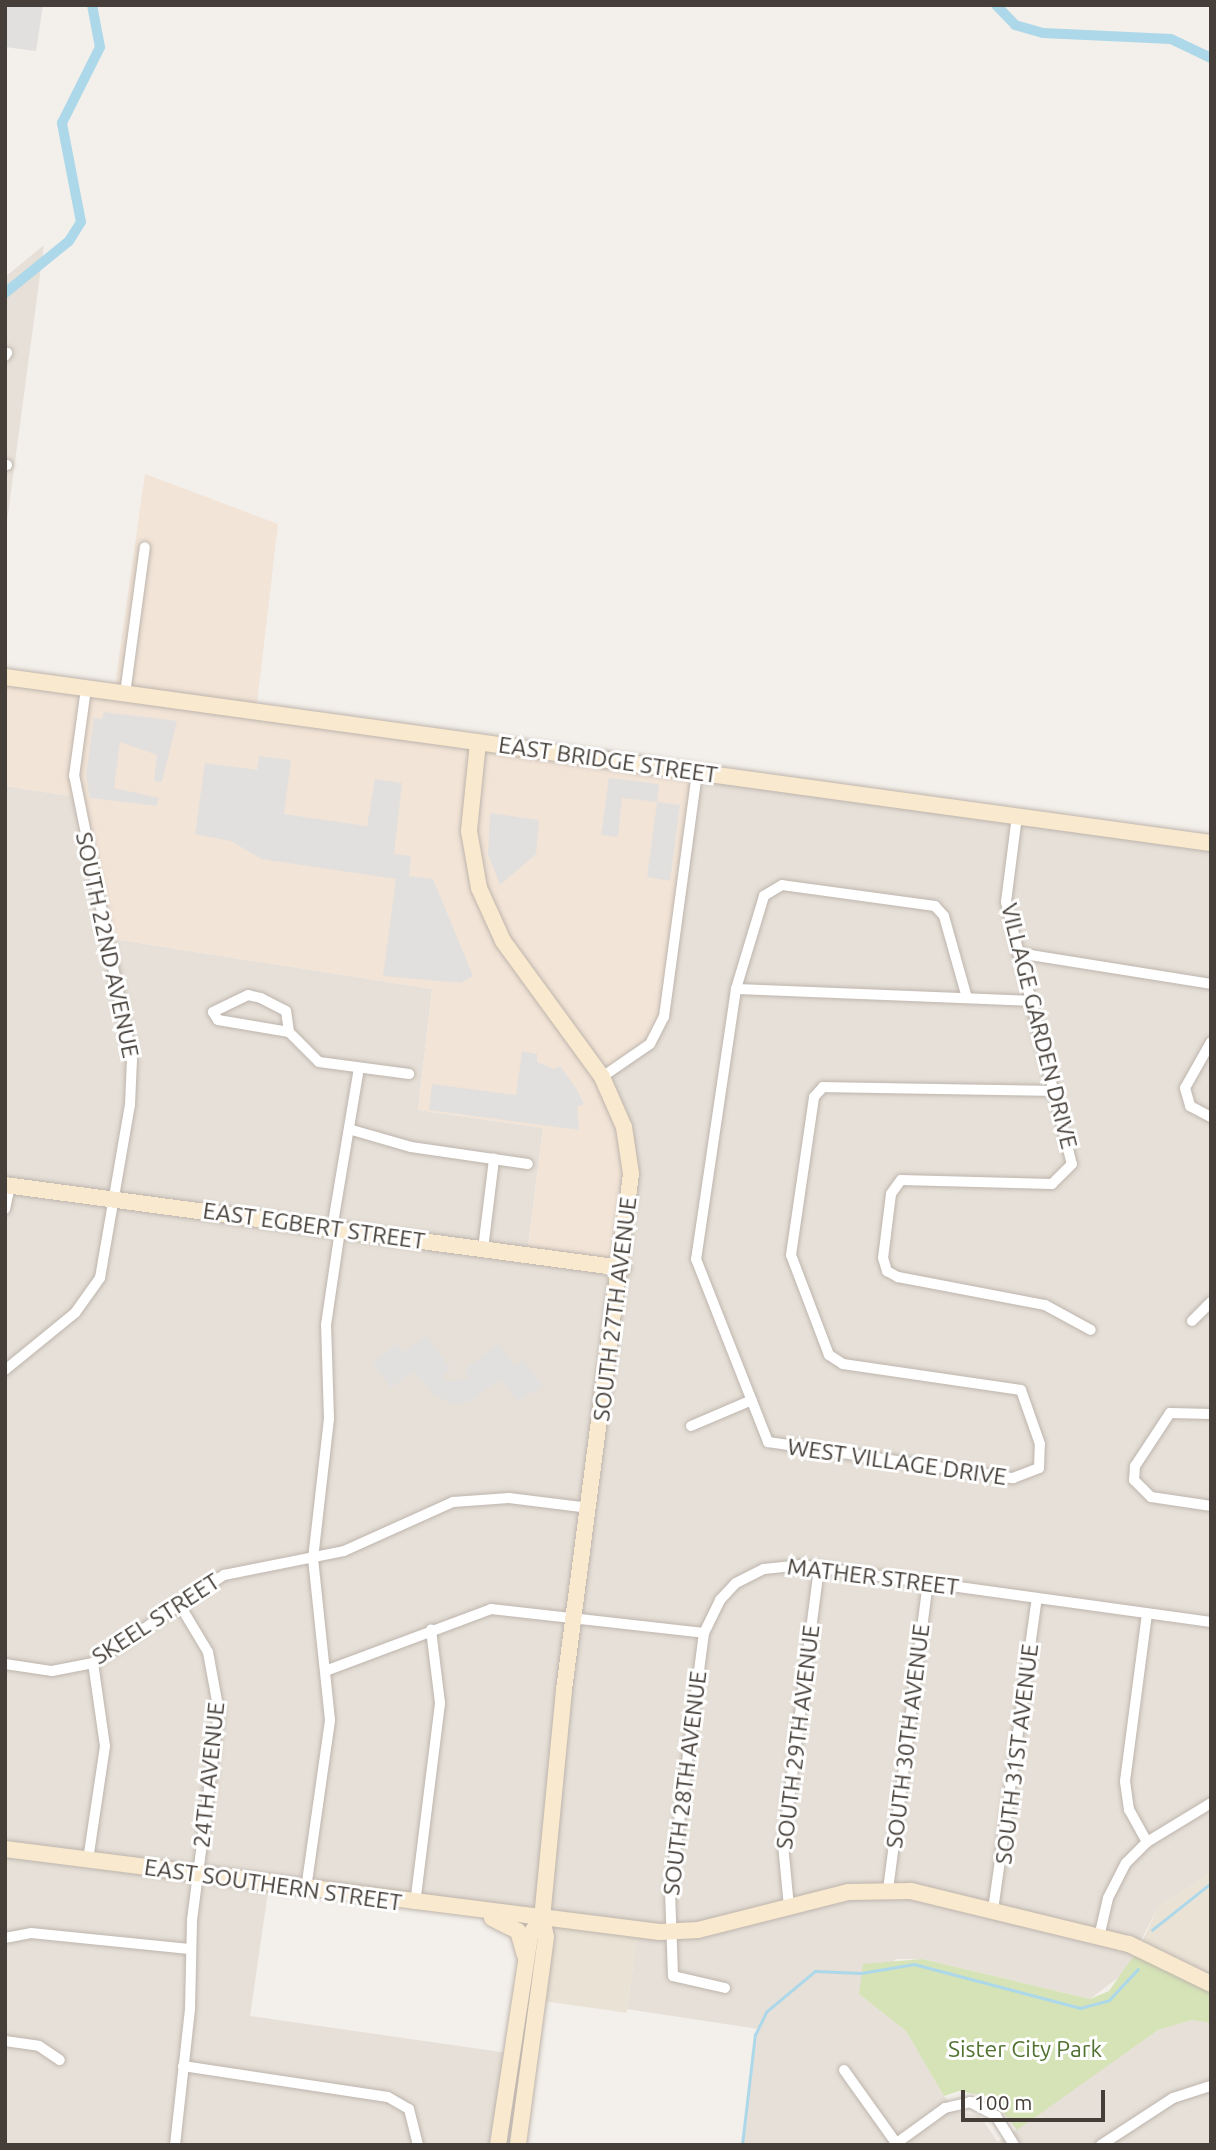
<!DOCTYPE html>
<html>
<head>
<meta charset="utf-8">
<style>
  body { margin:0 }
  #map { position:relative; width:1216px; height:2150px; overflow:hidden; background:#f3efea; font-family:Ubuntu,sans-serif }
  div>[style] { position:absolute }
  [style*='--x'] { left:calc(var(--x)*1px); top:calc(var(--y)*1px); width:calc(var(--w)*1px); rotate:calc(var(--a)*1deg) }
  .residential>* { inset:0; background:#e6e0d8 }
  .commercial>* { inset:0; background:#f2e4d7 }
  .education>* { inset:0; background:#eae2d5; transform-origin:0 0 }
  .green>* { inset:0; background:#d5e3b7 }
  .parking>* { inset:0; background:#e2e0de }
  .stream>* { height:2.5px; margin:-1.25px; padding:0 1.25px; transform-origin:1.25px; border-radius:1.25px; background:#add8e9 }
  .canal>* { height:10px; margin:-5px; padding:0 5px; transform-origin:5px; border-radius:5px; background:#add8e9 }
  .roads { filter:drop-shadow(0 0 2px #beb5ad) drop-shadow(0 0 2px #beb5ad) }
  .street>* { height:10px; margin:-5px; padding:0 5px; transform-origin:5px; border-radius:5px; background:#fff }
  .secondary>* { height:16px; margin:-8px; padding:0 8px; transform-origin:8px; border-radius:8px; background:#f9e9ce }
  span { translate:-50% -50%; white-space:nowrap; text-align:center; line-height:1.15; -webkit-text-stroke:6px #fff; paint-order:stroke }
  .street-label { font-size:23px; color:#463f39 }
  .park-label { font-size:23px; color:#527232 }
  .frame { position:absolute; inset:0; border:7px solid #463f39; pointer-events:none }
  .scale { position:absolute; left:961px; top:2090px; width:144px; height:32px; box-sizing:border-box; border:4px solid #463f39; border-top:0; padding-left:9px; font-size:21px; line-height:24px; white-space:nowrap; color:#463f39; -webkit-text-stroke:5px #fff; paint-order:stroke }
</style>
</head>
<body>
<div id="map">
  <div class="residential">
    <i style="clip-path:polygon(44px 245px,5px 536px,5px 277px)"></i>
    <i style="clip-path:polygon(697px 772px,1211px 843px,1211px 1873px,1159px 1906px,1123px 1974px,1090px 1999px,922px 1959px,896px 1959px,859px 1994px,906px 2031px,944px 2096px,959px 2112px,979px 2115px,998px 2142px,1158px 2030px,1192px 2020px,1211px 2023px,1211px 2145px,742px 2145px,758px 2029px,627px 2009px,638px 1930px,269px 1885px,250px 2016px,529px 2056px,518px 2145px,5px 2145px,5px 786px,77px 797px,107px 938px,432px 989px,418px 1110px,543px 1128px,527px 1254px,602px 1077px)"></i>
  </div>
  <div class="commercial">
    <i style="clip-path:polygon(145px 474px,278px 524px,256px 712px,697px 772px,660px 1029px,602px 1077px,624px 1127px,622px 1268px,527px 1255px,543px 1128px,418px 1110px,432px 989px,107px 938px,77px 797px,5px 786px,5px 677px,114px 692px)"></i>
  </div>
  <div class="education">
    <i style="clip-path:polygon(1211px 1873px,1211px 1984px,1139px 1948px,1159px 1906px)"></i>
    <i style="left:542px;top:1917px;width:97px;height:83px;rotate:8deg"></i>
  </div>
  <div class="green">
    <i style="clip-path:polygon(1139px 1948px,1211px 1984px,1211px 2023px,1192px 2020px,1158px 2030px,1017px 2130px,991px 2097px,959px 2091px,944px 2096px,906px 2031px,859px 1994px,863px 1964px,922px 1959px,1090px 1999px,1109px 1991px)"></i>
  </div>
  <div class="parking">
    <i style="clip-path:polygon(5px 5px,43px 5px,36px 51px,5px 47px)"></i>
    <i style="clip-path:polygon(104px 712px,177px 721px,162px 782px,154px 781px,157px 755px,120px 742px,114px 788px,159px 798px,157px 806px,90px 798px,86px 775px,94px 718px,102px 719px)"></i>
    <i style="clip-path:polygon(259px 756px,291px 760px,284px 814px,367px 826px,375px 779px,402px 783px,394px 854px,411px 856px,409px 876px,433px 879px,473px 976px,461px 983px,383px 976px,396px 879px,261px 859px,231px 841px,195px 834px,205px 763px,257px 770px)"></i>
    <i style="clip-path:polygon(609px 778px,659px 784px,657px 802px,680px 805px,670px 881px,647px 877px,657px 802px,622px 798px,618px 837px,601px 835px)"></i>
    <i style="clip-path:polygon(490px 813px,539px 820px,536px 854px,500px 885px,488px 854px)"></i>
    <i style="clip-path:polygon(522px 1051px,537px 1054px,537px 1062px,554px 1069px,560px 1066px,576px 1088px,584px 1104px,577px 1107px,579px 1130px,429px 1110px,432px 1084px,516px 1095px)"></i>
    <i style="clip-path:polygon(426px 1336px,451px 1369px,442px 1376px,447px 1382px,469px 1378px,465px 1369px,499px 1344px,515px 1366px,523px 1360px,543px 1386px,518px 1401px,500px 1379px,469px 1402px,454px 1405px,433px 1394px,414px 1371px,391px 1388px,372px 1363px,397px 1344px,404px 1352px)"></i>
  </div>
  <div class="stream">
    <i style="--x:1152;--y:1930;--w:75;--a:-38.5"></i>
    <i style="--x:742;--y:2145;--w:111;--a:-83.3"></i>
    <i style="--x:755;--y:2035;--w:25;--a:-64"></i>
    <i style="--x:766;--y:2012;--w:64;--a:-39.9"></i>
    <i style="--x:815;--y:1971;--w:46;--a:2.5"></i>
    <i style="--x:861;--y:1973;--w:54;--a:-9.6"></i>
    <i style="--x:914;--y:1964;--w:172;--a:14.8"></i>
    <i style="--x:1080;--y:2008;--w:30;--a:-15"></i>
    <i style="--x:1109;--y:2000;--w:42;--a:-46.9"></i>
  </div>
  <div class="canal">
    <i style="--x:996;--y:5;--w:28;--a:46"></i>
    <i style="--x:1015;--y:25;--w:29;--a:16"></i>
    <i style="--x:1043;--y:33;--w:128;--a:2.7"></i>
    <i style="--x:1171;--y:39;--w:44;--a:25.4"></i>
    <i style="--x:5;--y:293;--w:82;--a:-39.1"></i>
    <i style="--x:69;--y:241;--w:22;--a:-58"></i>
    <i style="--x:81;--y:222;--w:101;--a:-100.9"></i>
    <i style="--x:62;--y:123;--w:85;--a:-63.4"></i>
    <i style="--x:100;--y:47;--w:43;--a:-100.8"></i>
  </div>
  <div class="roads">
    <div class="street">
      <i style="--x:5;--y:356;--w:4;--a:-56"></i>
      <i style="--x:5;--y:465;--w:2;--a:0"></i>
      <i style="--x:125;--y:694;--w:148;--a:-82.3"></i>
      <i style="--x:1017;--y:816;--w:87;--a:97.3"></i>
      <i style="--x:1006;--y:902;--w:270;--a:75.9"></i>
      <i style="--x:1072;--y:1164;--w:28;--a:135"></i>
      <i style="--x:1052;--y:1184;--w:151;--a:-178.5"></i>
      <i style="--x:901;--y:1180;--w:17;--a:126"></i>
      <i style="--x:891;--y:1194;--w:64;--a:97.1"></i>
      <i style="--x:883;--y:1258;--w:14;--a:73"></i>
      <i style="--x:887;--y:1271;--w:13;--a:29"></i>
      <i style="--x:898;--y:1277;--w:150;--a:10.8"></i>
      <i style="--x:1045;--y:1305;--w:52;--a:28.5"></i>
      <i style="--x:1018;--y:953;--w:195;--a:9.1"></i>
      <i style="--x:736;--y:989;--w:293;--a:2.3"></i>
      <i style="--x:967;--y:998;--w:85;--a:-105.7"></i>
      <i style="--x:944;--y:916;--w:13;--a:-132"></i>
      <i style="--x:935;--y:906;--w:154;--a:-172.2"></i>
      <i style="--x:782;--y:885;--w:21;--a:149"></i>
      <i style="--x:764;--y:896;--w:97;--a:106.8"></i>
      <i style="--x:736;--y:989;--w:273;--a:98.4"></i>
      <i style="--x:696;--y:1259;--w:197;--a:68.5"></i>
      <i style="--x:768;--y:1442;--w:248;--a:8.4"></i>
      <i style="--x:1013;--y:1478;--w:28;--a:-21"></i>
      <i style="--x:1039;--y:1468;--w:24;--a:-88"></i>
      <i style="--x:1040;--y:1444;--w:57;--a:-109.4"></i>
      <i style="--x:1021;--y:1390;--w:180;--a:-171.7"></i>
      <i style="--x:843;--y:1364;--w:17;--a:-147"></i>
      <i style="--x:829;--y:1355;--w:107;--a:-110.8"></i>
      <i style="--x:791;--y:1255;--w:160;--a:-81.7"></i>
      <i style="--x:814;--y:1097;--w:13;--a:-48"></i>
      <i style="--x:823;--y:1087;--w:230;--a:1"></i>
      <i style="--x:289;--y:1032;--w:21;--a:-98"></i>
      <i style="--x:286;--y:1011;--w:28;--a:-153"></i>
      <i style="--x:261;--y:998;--w:13;--a:-167"></i>
      <i style="--x:248;--y:995;--w:39;--a:154"></i>
      <i style="--x:213;--y:1012;--w:9;--a:58"></i>
      <i style="--x:218;--y:1020;--w:72;--a:9.6"></i>
      <i style="--x:289;--y:1032;--w:42;--a:45"></i>
      <i style="--x:319;--y:1062;--w:91;--a:7.6"></i>
      <i style="--x:1211;--y:1042;--w:53;--a:119.5"></i>
      <i style="--x:1185;--y:1088;--w:19;--a:74"></i>
      <i style="--x:1190;--y:1106;--w:24;--a:28"></i>
      <i style="--x:602;--y:1077;--w:58;--a:-34.5"></i>
      <i style="--x:650;--y:1044;--w:30;--a:-63"></i>
      <i style="--x:664;--y:1017;--w:247;--a:-82.3"></i>
      <i style="--x:352;--y:1130;--w:61;--a:16.1"></i>
      <i style="--x:411;--y:1147;--w:118;--a:8.3"></i>
      <i style="--x:5;--y:1209;--w:25;--a:-78"></i>
      <i style="--x:332;--y:1229;--w:163;--a:-80.5"></i>
      <i style="--x:483;--y:1249;--w:91;--a:-83"></i>
      <i style="--x:1192;--y:1321;--w:27;--a:-45"></i>
      <i style="--x:5;--y:1370;--w:90;--a:-39.2"></i>
      <i style="--x:75;--y:1313;--w:43;--a:-54.5"></i>
      <i style="--x:100;--y:1278;--w:176;--a:-80.2"></i>
      <i style="--x:130;--y:1105;--w:45;--a:-87.5"></i>
      <i style="--x:132;--y:1060;--w:290;--a:-101.5"></i>
      <i style="--x:74;--y:776;--w:89;--a:-82.2"></i>
      <i style="--x:1211;--y:1414;--w:41;--a:-178.6"></i>
      <i style="--x:1170;--y:1413;--w:64;--a:123.4"></i>
      <i style="--x:1135;--y:1466;--w:14;--a:94"></i>
      <i style="--x:1134;--y:1480;--w:24;--a:45"></i>
      <i style="--x:1151;--y:1497;--w:61;--a:8.5"></i>
      <i style="--x:691;--y:1426;--w:66;--a:-23.1"></i>
      <i style="--x:5;--y:1664;--w:48;--a:8.5"></i>
      <i style="--x:52;--y:1671;--w:42;--a:-11"></i>
      <i style="--x:93;--y:1663;--w:158;--a:-33.9"></i>
      <i style="--x:224;--y:1575;--w:122;--a:-11.3"></i>
      <i style="--x:344;--y:1551;--w:120;--a:-24.2"></i>
      <i style="--x:453;--y:1502;--w:56;--a:-4.1"></i>
      <i style="--x:509;--y:1498;--w:81;--a:7.1"></i>
      <i style="--x:328;--y:1670;--w:174;--a:-20.5"></i>
      <i style="--x:491;--y:1609;--w:214;--a:6.4"></i>
      <i style="--x:1147;--y:1842;--w:37;--a:-119"></i>
      <i style="--x:1129;--y:1810;--w:29;--a:-98"></i>
      <i style="--x:1125;--y:1781;--w:169;--a:-82.5"></i>
      <i style="--x:88;--y:1860;--w:115;--a:-81.5"></i>
      <i style="--x:105;--y:1746;--w:84;--a:-98.2"></i>
      <i style="--x:306;--y:1889;--w:171;--a:-81.9"></i>
      <i style="--x:330;--y:1720;--w:162;--a:-96"></i>
      <i style="--x:313;--y:1559;--w:141;--a:-83.5"></i>
      <i style="--x:329;--y:1419;--w:94;--a:-91.8"></i>
      <i style="--x:326;--y:1325;--w:96;--a:-81.6"></i>
      <i style="--x:888;--y:1890;--w:311;--a:-82.6"></i>
      <i style="--x:415;--y:1904;--w:203;--a:-82.9"></i>
      <i style="--x:440;--y:1703;--w:74;--a:-97"></i>
      <i style="--x:789;--y:1907;--w:62;--a:-95.5"></i>
      <i style="--x:783;--y:1845;--w:280;--a:-82.6"></i>
      <i style="--x:993;--y:1910;--w:315;--a:-82"></i>
      <i style="--x:1099;--y:1937;--w:40;--a:-77"></i>
      <i style="--x:1108;--y:1898;--w:39;--a:-63"></i>
      <i style="--x:1126;--y:1863;--w:30;--a:-45"></i>
      <i style="--x:1147;--y:1842;--w:75;--a:-31.4"></i>
      <i style="--x:5;--y:1938;--w:26;--a:-11"></i>
      <i style="--x:31;--y:1933;--w:159;--a:5.8"></i>
      <i style="--x:725;--y:1988;--w:53;--a:-167"></i>
      <i style="--x:673;--y:1976;--w:85;--a:-92"></i>
      <i style="--x:670;--y:1891;--w:260;--a:-82.5"></i>
      <i style="--x:704;--y:1633;--w:37;--a:-64"></i>
      <i style="--x:720;--y:1600;--w:23;--a:-47"></i>
      <i style="--x:736;--y:1583;--w:31;--a:-27"></i>
      <i style="--x:764;--y:1569;--w:36;--a:-6"></i>
      <i style="--x:800;--y:1565;--w:415;--a:7.9"></i>
      <i style="--x:5;--y:2041;--w:34;--a:8"></i>
      <i style="--x:39;--y:2046;--w:25;--a:34"></i>
      <i style="--x:183;--y:2066;--w:207;--a:8.6"></i>
      <i style="--x:388;--y:2097;--w:24;--a:30"></i>
      <i style="--x:409;--y:2109;--w:37;--a:76"></i>
      <i style="--x:844;--y:2070;--w:90;--a:54.5"></i>
      <i style="--x:175;--y:2145;--w:137;--a:-83.7"></i>
      <i style="--x:190;--y:2009;--w:89;--a:-88.7"></i>
      <i style="--x:192;--y:1920;--w:210;--a:-82.6"></i>
      <i style="--x:219;--y:1712;--w:61;--a:-100.4"></i>
      <i style="--x:208;--y:1652;--w:58;--a:-121"></i>
      <i style="--x:894;--y:2145;--w:63;--a:-36"></i>
      <i style="--x:945;--y:2108;--w:26;--a:-13"></i>
      <i style="--x:970;--y:2102;--w:30;--a:28"></i>
      <i style="--x:996;--y:2116;--w:34;--a:58"></i>
      <i style="--x:1101;--y:2145;--w:86;--a:-33.1"></i>
      <i style="--x:1173;--y:2098;--w:40;--a:-18"></i>
    </div>
    <div class="secondary">
      <i style="--x:5;--y:677;--w:1217;--a:7.84"></i>
      <i style="--x:478;--y:742;--w:89;--a:95.8"></i>
      <i style="--x:469;--y:831;--w:58;--a:80"></i>
      <i style="--x:479;--y:888;--w:58;--a:65.6"></i>
      <i style="--x:503;--y:941;--w:168;--a:53.9"></i>
      <i style="--x:602;--y:1077;--w:55;--a:66.3"></i>
      <i style="--x:624;--y:1127;--w:48;--a:81.5"></i>
      <i style="--x:631;--y:1174;--w:520;--a:97.4"></i>
      <i style="--x:564;--y:1690;--w:228;--a:95.5"></i>
      <i style="--x:542;--y:1917;--w:20;--a:79"></i>
      <i style="--x:546;--y:1937;--w:210;--a:97.7"></i>
      <i style="--x:5;--y:1185;--w:623;--a:7.66"></i>
      <i style="--x:5;--y:1849;--w:660;--a:7.22"></i>
      <i style="--x:660;--y:1932;--w:38;--a:-3"></i>
      <i style="--x:698;--y:1930;--w:155;--a:-14.2"></i>
      <i style="--x:848;--y:1892;--w:63;--a:-0.9"></i>
      <i style="--x:911;--y:1891;--w:224;--a:13.7"></i>
      <i style="--x:1129;--y:1944;--w:91;--a:26"></i>
      <i style="--x:492;--y:1918;--w:29;--a:27"></i>
      <i style="--x:518;--y:1931;--w:25;--a:74"></i>
      <i style="--x:498;--y:2145;--w:212;--a:-81.3"></i>
      <i style="--x:530;--y:1935;--w:22;--a:-56"></i>
    </div>
  </div>
  <div class="street-label">
    <span style="left:608px;top:760px;rotate:8deg">EAST BRIDGE STREET</span>
    <span style="left:107px;top:945px;rotate:78deg">SOUTH 22ND AVENUE</span>
    <span style="left:1039px;top:1026px;rotate:76deg">VILLAGE GARDEN DRIVE</span>
    <span style="left:314px;top:1226px;rotate:8deg">EAST EGBERT STREET</span>
    <span style="left:615px;top:1309px;rotate:-83deg">SOUTH 27TH AVENUE</span>
    <span style="left:897px;top:1462px;rotate:8deg">WEST VILLAGE DRIVE</span>
    <span style="left:873px;top:1577px;rotate:7deg">MATHER STREET</span>
    <span style="left:156px;top:1619px;rotate:-33deg">SKEEL STREET</span>
    <span style="left:908px;top:1736px;rotate:-83deg">SOUTH 30TH AVENUE</span>
    <span style="left:798px;top:1737px;rotate:-83deg">SOUTH 29TH AVENUE</span>
    <span style="left:1017px;top:1754px;rotate:-83deg">SOUTH 31ST AVENUE</span>
    <span style="left:209px;top:1775px;rotate:-84deg">24TH AVENUE</span>
    <span style="left:685px;top:1783px;rotate:-83deg">SOUTH 28TH AVENUE</span>
    <span style="left:273px;top:1885px;rotate:8deg">EAST SOUTHERN STREET</span>
  </div>
  <div class="park-label">
    <span style="left:1025px;top:2049px">Sister City Park</span>
  </div>
  <div class="frame"></div>
  <div class="scale">100 m</div>
</div>
</body>
</html>
